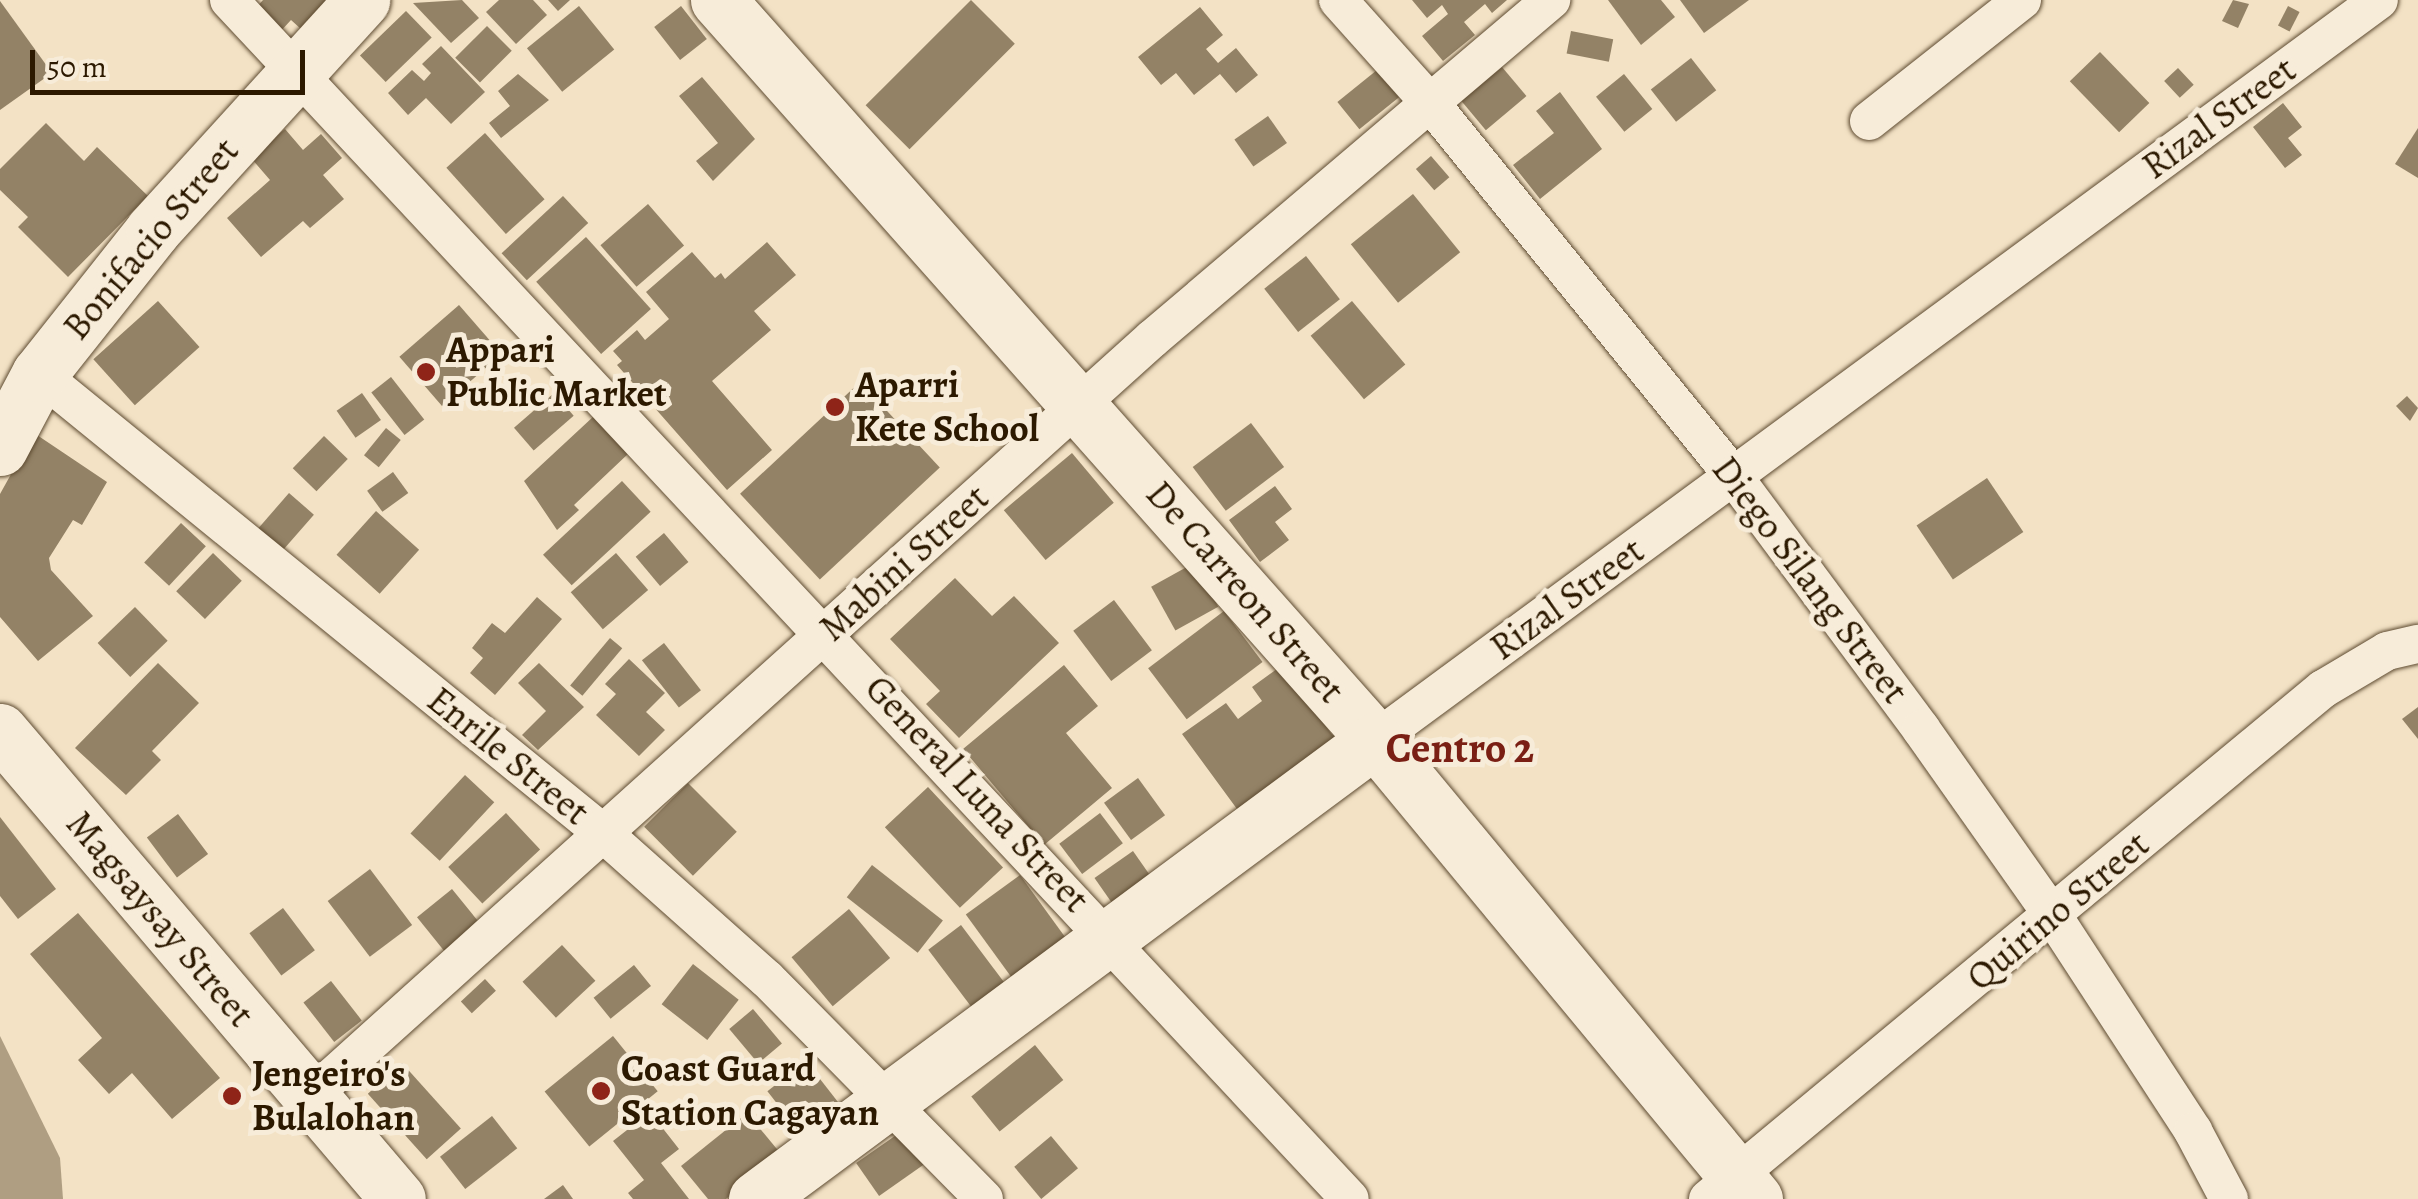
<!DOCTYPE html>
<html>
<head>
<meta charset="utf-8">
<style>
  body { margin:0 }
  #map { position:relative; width:2418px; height:1199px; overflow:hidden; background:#f3e2c5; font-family:Alegreya,serif }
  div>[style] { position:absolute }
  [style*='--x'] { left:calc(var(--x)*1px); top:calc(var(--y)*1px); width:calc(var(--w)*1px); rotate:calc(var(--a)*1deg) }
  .water>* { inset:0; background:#af9e82 }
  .building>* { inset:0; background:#938266; transform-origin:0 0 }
  .roads { filter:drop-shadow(0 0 2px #5e4b31) drop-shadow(0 0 2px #5e4b31) }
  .street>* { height:38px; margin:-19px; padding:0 19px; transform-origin:19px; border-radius:19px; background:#f7ecd9 }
  .secondary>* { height:55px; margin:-27.5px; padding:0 27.5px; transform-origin:27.5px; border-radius:27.5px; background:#f7ecd9 }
  .dots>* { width:28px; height:28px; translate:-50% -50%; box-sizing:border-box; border:5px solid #f7ecd9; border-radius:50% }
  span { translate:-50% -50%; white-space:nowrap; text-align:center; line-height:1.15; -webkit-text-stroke:10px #f7ecd9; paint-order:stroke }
  .street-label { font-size:38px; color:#2c1900 }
  .poi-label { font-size:38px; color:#2c1900; font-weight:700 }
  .left { translate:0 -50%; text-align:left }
  .quarter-label { font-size:42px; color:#7a1f14; font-weight:700 }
  .scale { position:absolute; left:30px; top:50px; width:275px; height:45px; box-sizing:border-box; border:5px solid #2c1900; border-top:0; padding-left:12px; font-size:30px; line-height:35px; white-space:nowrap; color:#2c1900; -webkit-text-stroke:8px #f7ecd9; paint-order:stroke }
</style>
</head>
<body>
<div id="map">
  <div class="water">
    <i style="clip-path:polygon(0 1036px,60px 1158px,63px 1199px,0 1199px)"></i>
  </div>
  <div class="building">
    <i style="clip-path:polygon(263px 0,328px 0,301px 29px,291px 20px,279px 33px,255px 9px)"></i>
    <i style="clip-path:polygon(462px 0,479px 18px,451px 43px,413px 3px)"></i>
    <i style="clip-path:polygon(499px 0,533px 0,547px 15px,516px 44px,486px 12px)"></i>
    <i style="clip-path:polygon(548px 0,570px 0,558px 11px)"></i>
    <i style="left:971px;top:0;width:62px;height:149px;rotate:45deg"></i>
    <i style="clip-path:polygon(1412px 0,1507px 0,1492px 13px,1485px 4px,1464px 22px,1475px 35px,1443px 61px,1422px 36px,1448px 14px,1442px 5px,1427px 18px)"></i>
    <i style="clip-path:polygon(1608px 0,1661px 0,1675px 17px,1641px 45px)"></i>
    <i style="clip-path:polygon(1680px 0,1749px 0,1704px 33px)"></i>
    <i style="clip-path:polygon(2233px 0,2249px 4px,2238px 28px,2222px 21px)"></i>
    <i style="clip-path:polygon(0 1px,52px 73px,0 110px)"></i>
    <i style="left:579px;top:6px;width:56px;height:67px;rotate:51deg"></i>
    <i style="left:681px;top:6px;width:42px;height:34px;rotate:52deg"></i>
    <i style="left:2288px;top:6px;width:13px;height:22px;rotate:27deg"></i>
    <i style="clip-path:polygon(1200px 7px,1223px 35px,1206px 49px,1218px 63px,1236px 48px,1258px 75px,1236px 93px,1220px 74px,1194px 95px,1176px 73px,1161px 85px,1138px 57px)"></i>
    <i style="left:406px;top:11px;width:37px;height:64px;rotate:46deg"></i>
    <i style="left:487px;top:26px;width:35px;height:45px;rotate:45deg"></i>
    <i style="left:1571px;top:31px;width:43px;height:23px;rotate:11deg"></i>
    <i style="clip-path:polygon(441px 46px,485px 92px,451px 124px,426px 98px,408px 115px,388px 93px,412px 70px,424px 81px,431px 73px,422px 64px)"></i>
    <i style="left:2100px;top:52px;width:71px;height:42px;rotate:46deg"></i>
    <i style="left:1691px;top:58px;width:41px;height:51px;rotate:52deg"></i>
    <i style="left:1502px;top:67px;width:38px;height:53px;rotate:50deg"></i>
    <i style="left:2178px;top:68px;width:23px;height:19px;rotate:47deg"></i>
    <i style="left:1377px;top:70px;width:35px;height:51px;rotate:51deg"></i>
    <i style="clip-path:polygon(518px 74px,549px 100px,501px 138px,489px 123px,510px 106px,498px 91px)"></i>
    <i style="left:1624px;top:74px;width:45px;height:36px;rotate:51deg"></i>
    <i style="clip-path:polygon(702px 77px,755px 139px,713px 181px,696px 161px,718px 143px,679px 96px)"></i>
    <i style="clip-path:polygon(1560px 92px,1602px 149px,1540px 199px,1513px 165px,1554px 133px,1536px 111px)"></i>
    <i style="clip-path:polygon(2283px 103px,2302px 127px,2288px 138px,2302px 155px,2285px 168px,2253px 127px)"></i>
    <i style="left:1268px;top:116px;width:33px;height:41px;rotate:55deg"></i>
    <i style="clip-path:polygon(46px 123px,84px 161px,97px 147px,148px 196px,68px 277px,18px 227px,28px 217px,0 190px,0 169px)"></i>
    <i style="clip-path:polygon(2418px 128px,2418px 178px,2395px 164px)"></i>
    <i style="clip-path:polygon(285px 129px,303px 150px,321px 134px,342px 158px,323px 175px,344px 199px,310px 228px,303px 221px,261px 257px,227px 218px,270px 180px,251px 158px)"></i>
    <i style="left:485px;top:133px;width:89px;height:52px;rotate:48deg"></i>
    <i style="left:1431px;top:156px;width:28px;height:20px;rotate:49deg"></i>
    <i style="left:1413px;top:194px;width:75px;height:80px;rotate:51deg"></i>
    <i style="left:563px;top:196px;width:37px;height:84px;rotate:47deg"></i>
    <i style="left:648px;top:204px;width:55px;height:63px;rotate:49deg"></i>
    <i style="left:586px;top:237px;width:97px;height:67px;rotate:48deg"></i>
    <i style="clip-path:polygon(767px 242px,796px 275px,754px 311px,771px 330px,712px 381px,772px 450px,727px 490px,617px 365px,622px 361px,613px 351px,637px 330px,645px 340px,669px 319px,646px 292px,692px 252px,715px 278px,721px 273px,725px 279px)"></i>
    <i style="left:1306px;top:256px;width:55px;height:53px;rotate:52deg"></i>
    <i style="left:158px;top:301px;width:62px;height:87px;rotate:48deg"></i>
    <i style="left:1352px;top:301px;width:83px;height:54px;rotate:50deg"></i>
    <i style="left:459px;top:305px;width:65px;height:79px;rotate:49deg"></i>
    <i style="left:391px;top:377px;width:54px;height:25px;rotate:52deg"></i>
    <i style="left:860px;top:382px;width:117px;height:164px;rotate:47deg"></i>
    <i style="left:362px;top:393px;width:33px;height:31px;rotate:55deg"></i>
    <i style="left:554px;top:393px;width:30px;height:53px;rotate:49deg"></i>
    <i style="clip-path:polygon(2407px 396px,2418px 408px,2410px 421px,2396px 406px)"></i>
    <i style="clip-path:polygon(594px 416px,629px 453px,574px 505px,579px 510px,557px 530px,524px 481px)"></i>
    <i style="left:1251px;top:423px;width:55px;height:73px;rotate:53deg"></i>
    <i style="left:386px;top:428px;width:19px;height:35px;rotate:39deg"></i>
    <i style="clip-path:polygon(34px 433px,107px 482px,82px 525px,73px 520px,49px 558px,51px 570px,93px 616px,38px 661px,0 617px,0 494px)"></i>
    <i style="left:324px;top:436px;width:33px;height:45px;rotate:44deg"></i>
    <i style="left:1072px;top:453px;width:65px;height:89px;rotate:50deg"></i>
    <i style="left:393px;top:472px;width:26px;height:32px;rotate:54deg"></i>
    <i style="left:1987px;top:478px;width:65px;height:85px;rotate:56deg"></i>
    <i style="left:622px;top:481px;width:42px;height:108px;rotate:47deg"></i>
    <i style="clip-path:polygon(1275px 486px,1292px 509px,1275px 522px,1289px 540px,1260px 562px,1229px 520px)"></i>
    <i style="left:289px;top:493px;width:33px;height:47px;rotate:41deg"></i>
    <i style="left:376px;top:511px;width:58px;height:59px;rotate:42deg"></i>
    <i style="left:181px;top:523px;width:34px;height:54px;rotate:43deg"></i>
    <i style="left:664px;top:533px;width:38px;height:37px;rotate:50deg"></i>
    <i style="left:213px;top:553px;width:40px;height:53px;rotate:44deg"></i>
    <i style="left:616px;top:553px;width:49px;height:60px;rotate:49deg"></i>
    <i style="left:1194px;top:563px;width:50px;height:49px;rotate:61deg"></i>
    <i style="clip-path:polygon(955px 578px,992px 616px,1014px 596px,1059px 643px,959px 738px,926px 704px,940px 691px,890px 639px)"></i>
    <i style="clip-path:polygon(537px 597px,562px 619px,495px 695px,470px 673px,483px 658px,472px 648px,492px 623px,505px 633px)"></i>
    <i style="left:1114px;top:600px;width:63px;height:51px;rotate:53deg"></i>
    <i style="left:135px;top:607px;width:47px;height:52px;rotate:46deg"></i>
    <i style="left:1224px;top:611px;width:64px;height:95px;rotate:53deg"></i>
    <i style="left:610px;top:638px;width:16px;height:62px;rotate:40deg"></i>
    <i style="left:664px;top:643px;width:60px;height:28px;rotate:52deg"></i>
    <i style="clip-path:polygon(629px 659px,665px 693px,646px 712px,665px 730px,639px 756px,596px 715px,616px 694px,605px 684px)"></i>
    <i style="clip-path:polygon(158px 663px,199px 703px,152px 751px,161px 760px,126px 795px,75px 748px)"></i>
    <i style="clip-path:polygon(539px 663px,584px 707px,538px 750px,522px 735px,546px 711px,518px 683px)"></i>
    <i style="clip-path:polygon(1064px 665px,1098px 706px,1066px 733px,1112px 788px,1044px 845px,963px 749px)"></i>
    <i style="clip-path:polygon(1281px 666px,1345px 752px,1248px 824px,1182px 734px,1226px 703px,1238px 719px,1262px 701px,1252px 687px)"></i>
    <i style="clip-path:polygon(2418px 707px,2418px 739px,2402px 719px)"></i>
    <i style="left:465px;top:775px;width:40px;height:80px;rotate:43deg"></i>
    <i style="left:1138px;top:778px;width:46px;height:42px;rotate:54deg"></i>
    <i style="left:688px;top:783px;width:69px;height:62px;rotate:45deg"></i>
    <i style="left:928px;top:787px;width:110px;height:59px;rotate:47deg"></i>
    <i style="left:506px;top:813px;width:50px;height:79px;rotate:47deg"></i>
    <i style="left:1100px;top:813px;width:38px;height:51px;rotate:53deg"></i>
    <i style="left:178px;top:814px;width:50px;height:39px;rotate:53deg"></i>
    <i style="clip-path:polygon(0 817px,56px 889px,18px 919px,0 896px)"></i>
    <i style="left:1133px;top:851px;width:39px;height:47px;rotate:55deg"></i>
    <i style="left:872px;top:865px;width:90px;height:41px;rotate:38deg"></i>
    <i style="left:370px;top:869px;width:70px;height:53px;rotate:53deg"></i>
    <i style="left:1020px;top:875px;width:89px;height:67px;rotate:54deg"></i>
    <i style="left:452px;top:889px;width:49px;height:45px;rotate:51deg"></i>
    <i style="left:283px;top:908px;width:53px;height:42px;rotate:53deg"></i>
    <i style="left:849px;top:909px;width:64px;height:75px;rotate:50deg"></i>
    <i style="clip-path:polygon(78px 913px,220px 1078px,172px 1119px,132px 1073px,109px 1094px,78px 1060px,102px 1038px,30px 954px)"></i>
    <i style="left:961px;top:925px;width:90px;height:41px;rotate:53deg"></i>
    <i style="left:562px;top:945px;width:49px;height:54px;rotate:47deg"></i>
    <i style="left:693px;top:964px;width:58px;height:51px;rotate:38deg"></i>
    <i style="left:634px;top:965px;width:27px;height:52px;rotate:51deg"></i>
    <i style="left:485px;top:979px;width:16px;height:33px;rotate:47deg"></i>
    <i style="left:331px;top:981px;width:50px;height:35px;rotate:52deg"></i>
    <i style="left:753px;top:1009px;width:45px;height:31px;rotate:50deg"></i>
    <i style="left:613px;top:1036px;width:71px;height:88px;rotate:51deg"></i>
    <i style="left:1035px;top:1045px;width:45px;height:82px;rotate:51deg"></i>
    <i style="left:806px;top:1061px;width:57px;height:49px;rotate:52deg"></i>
    <i style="left:402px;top:1063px;width:88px;height:46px;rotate:48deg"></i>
    <i style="clip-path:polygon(650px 1112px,679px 1149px,661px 1163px,689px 1199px,633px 1199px,628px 1193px,644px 1180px,613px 1141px)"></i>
    <i style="clip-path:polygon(747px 1113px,781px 1154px,726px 1199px,708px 1199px,681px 1166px)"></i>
    <i style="left:492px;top:1116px;width:41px;height:66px;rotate:52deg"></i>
    <i style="left:902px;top:1131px;width:40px;height:56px;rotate:55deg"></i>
    <i style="left:1051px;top:1136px;width:42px;height:48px;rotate:50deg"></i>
    <i style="clip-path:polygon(563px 1185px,573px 1199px,544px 1199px)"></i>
  </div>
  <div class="roads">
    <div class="street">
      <i style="--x:229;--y:0;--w:1641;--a:46.93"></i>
      <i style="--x:1338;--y:0;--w:141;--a:48.2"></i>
      <i style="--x:1432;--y:105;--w:479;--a:50.9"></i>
      <i style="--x:1734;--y:477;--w:314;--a:53.4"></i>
      <i style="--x:1921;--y:729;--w:229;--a:54.8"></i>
      <i style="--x:2053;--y:916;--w:257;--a:56.9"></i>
      <i style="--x:2193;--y:1131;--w:77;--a:62.1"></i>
      <i style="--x:1869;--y:121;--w:195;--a:-38.3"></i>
      <i style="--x:39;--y:374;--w:729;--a:39.15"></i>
      <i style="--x:604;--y:834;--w:218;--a:41.7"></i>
      <i style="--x:767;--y:979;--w:309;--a:45.4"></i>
      <i style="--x:1375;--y:740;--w:1247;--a:-36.39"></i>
      <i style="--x:311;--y:1096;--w:1132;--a:-41.99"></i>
      <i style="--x:1152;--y:339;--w:524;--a:-40.35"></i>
      <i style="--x:1708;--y:1199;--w:799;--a:-39.67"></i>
      <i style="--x:2323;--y:689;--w:74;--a:-30.7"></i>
      <i style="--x:2387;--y:651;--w:32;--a:-13"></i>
    </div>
    <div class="secondary">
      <i style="--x:718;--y:0;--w:990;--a:48.4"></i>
      <i style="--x:1375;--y:740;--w:596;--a:50.38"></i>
      <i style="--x:0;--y:448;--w:84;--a:-62.2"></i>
      <i style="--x:39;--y:374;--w:184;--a:-51.6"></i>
      <i style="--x:153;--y:230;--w:311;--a:-47.7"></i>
      <i style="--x:0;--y:731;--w:614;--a:49.62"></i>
      <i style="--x:756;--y:1199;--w:771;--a:-36.56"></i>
    </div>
  </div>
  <div class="dots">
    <i style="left:426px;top:372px;background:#8f2418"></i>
    <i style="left:835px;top:407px;background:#8f2418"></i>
    <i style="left:601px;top:1091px;background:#8f2418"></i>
    <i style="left:232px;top:1096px;background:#8f2418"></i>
  </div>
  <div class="street-label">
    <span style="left:2219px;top:118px;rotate:-36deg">Rizal Street</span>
    <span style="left:151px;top:239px;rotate:-50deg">Bonifacio Street</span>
    <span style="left:904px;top:563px;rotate:-42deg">Mabini Street</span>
    <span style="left:1810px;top:580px;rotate:53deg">Diego Silang Street</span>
    <span style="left:1245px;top:592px;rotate:49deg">De Carreon Street</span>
    <span style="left:1567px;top:599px;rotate:-36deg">Rizal Street</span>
    <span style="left:508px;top:756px;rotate:39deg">Enrile Street</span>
    <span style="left:977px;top:794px;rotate:47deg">General Luna Street</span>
    <span style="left:2058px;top:911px;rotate:-40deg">Quirino Street</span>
    <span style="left:160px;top:919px;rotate:50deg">Magsaysay Street</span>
  </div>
  <div class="poi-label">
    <span class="left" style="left:446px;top:372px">Appari<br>Public Market</span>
    <span class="left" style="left:855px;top:407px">Aparri<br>Kete School</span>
    <span class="left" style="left:621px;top:1091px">Coast Guard<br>Station Cagayan</span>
    <span class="left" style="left:252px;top:1096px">Jengeiro's<br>Bulalohan</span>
  </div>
  <div class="quarter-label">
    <span style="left:1460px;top:748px">Centro 2</span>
  </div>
  <div class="scale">50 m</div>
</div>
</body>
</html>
